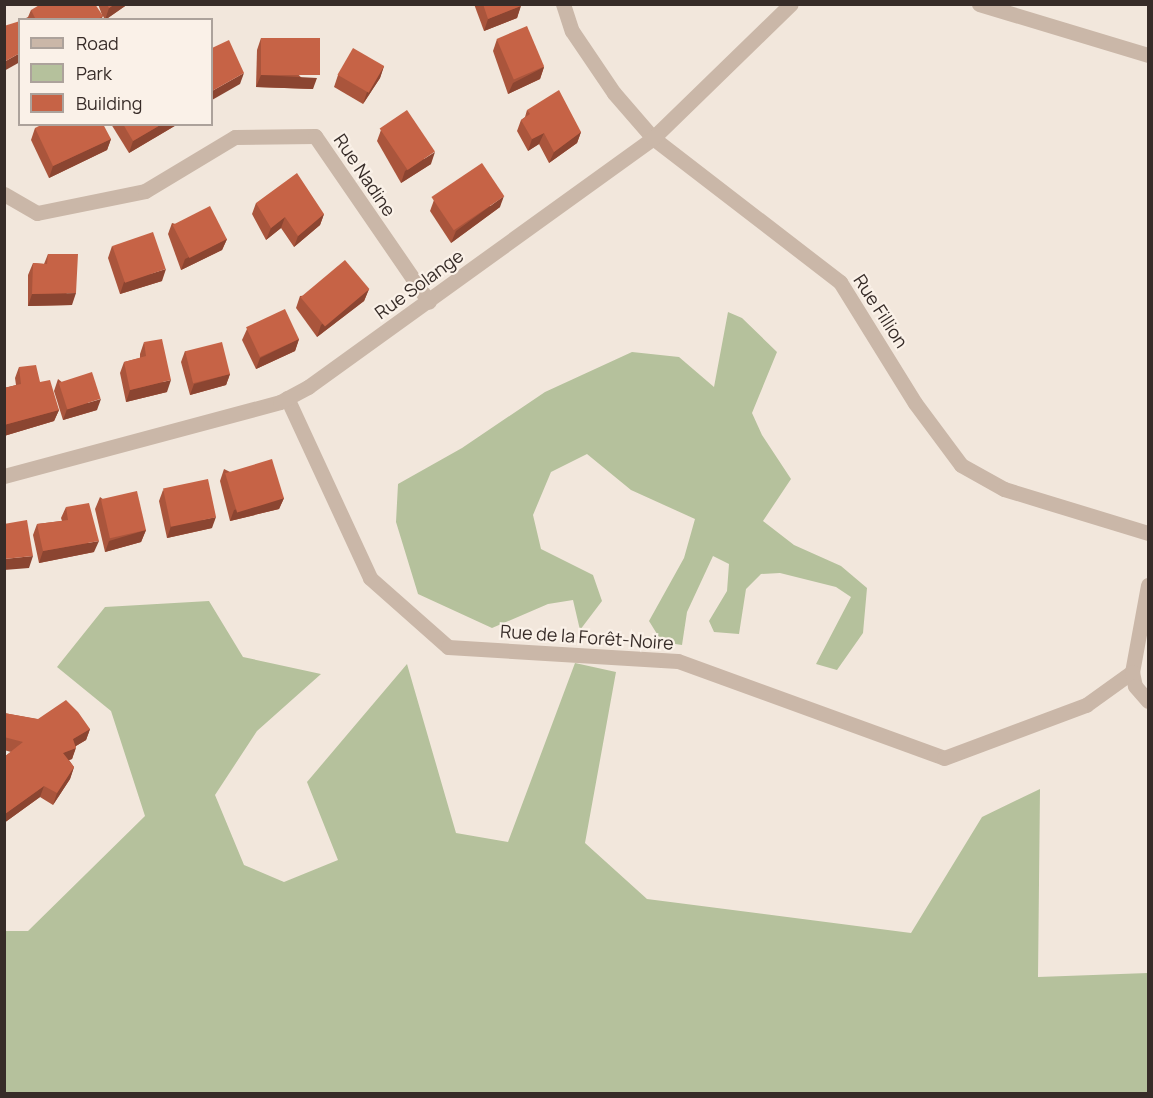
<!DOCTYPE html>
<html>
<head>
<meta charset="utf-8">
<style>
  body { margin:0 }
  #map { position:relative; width:1153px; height:1098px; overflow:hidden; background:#f2e7dc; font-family:Manrope,sans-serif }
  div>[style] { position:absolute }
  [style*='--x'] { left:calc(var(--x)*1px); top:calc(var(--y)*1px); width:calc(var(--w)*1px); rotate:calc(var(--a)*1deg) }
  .green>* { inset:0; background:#b5c19c }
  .minor>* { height:15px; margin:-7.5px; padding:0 7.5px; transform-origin:7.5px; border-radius:7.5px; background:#cab7a8 }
  .wall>* { inset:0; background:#aa553c }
  .shaded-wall>* { inset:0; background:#8b4531 }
  .building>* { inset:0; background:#c66346; transform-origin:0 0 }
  span { translate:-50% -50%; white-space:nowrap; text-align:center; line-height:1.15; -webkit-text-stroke:4.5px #faf1e8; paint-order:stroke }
  .street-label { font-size:18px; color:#372c28 }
  .frame { position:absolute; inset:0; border:6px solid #372c28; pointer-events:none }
  .legend { position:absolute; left:18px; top:18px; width:195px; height:108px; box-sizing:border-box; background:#faf1e8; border:2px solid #aca29b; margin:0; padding:8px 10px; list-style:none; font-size:18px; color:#372c28 }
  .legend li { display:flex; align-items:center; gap:12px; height:30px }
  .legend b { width:30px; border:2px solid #aca29b }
</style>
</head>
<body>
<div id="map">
  <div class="green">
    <i style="clip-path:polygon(728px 312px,742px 318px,777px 352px,752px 413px,762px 435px,791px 479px,763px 521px,794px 545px,841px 566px,867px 588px,863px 633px,837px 670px,816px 664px,851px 597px,836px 587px,780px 573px,761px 574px,746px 589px,739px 634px,714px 632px,709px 621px,727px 591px,729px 564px,713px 556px,687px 612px,682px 645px,662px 642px,649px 621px,684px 558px,695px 519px,631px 490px,587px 454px,551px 472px,533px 515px,541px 549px,593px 575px,602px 601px,580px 630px,573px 600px,548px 604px,492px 628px,418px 594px,396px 522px,398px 484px,462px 448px,545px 392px,632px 352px,679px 357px,714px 387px)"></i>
    <i style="clip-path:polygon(209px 601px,243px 657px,321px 674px,257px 731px,215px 795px,244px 865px,284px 882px,338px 860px,307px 782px,407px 664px,456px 833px,508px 842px,575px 663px,616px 672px,585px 843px,647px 899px,911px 933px,982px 817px,1040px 789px,1038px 977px,1148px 973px,1148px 1093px,5px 1093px,5px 931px,28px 931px,145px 816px,111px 711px,57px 667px,105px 607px)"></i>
  </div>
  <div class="minor">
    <i style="--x:563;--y:4;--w:28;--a:72"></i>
    <i style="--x:572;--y:31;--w:75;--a:55.9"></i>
    <i style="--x:614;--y:93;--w:60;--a:49.1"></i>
    <i style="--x:653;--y:138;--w:236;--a:37.6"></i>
    <i style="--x:840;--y:282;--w:142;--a:58.2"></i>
    <i style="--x:915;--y:403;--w:77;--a:53.4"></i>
    <i style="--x:961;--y:465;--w:49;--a:29.2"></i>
    <i style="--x:1004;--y:489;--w:151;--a:17"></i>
    <i style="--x:979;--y:4;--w:177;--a:16.8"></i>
    <i style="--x:4;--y:194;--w:38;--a:30"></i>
    <i style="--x:37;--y:213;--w:110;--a:-11.5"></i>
    <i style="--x:145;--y:191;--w:105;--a:-31"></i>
    <i style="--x:235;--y:137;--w:80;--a:-0.7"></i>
    <i style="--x:315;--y:136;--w:201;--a:55.5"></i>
    <i style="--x:287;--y:398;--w:198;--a:65.2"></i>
    <i style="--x:370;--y:578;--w:104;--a:41.5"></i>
    <i style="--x:448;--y:647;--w:230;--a:3.5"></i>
    <i style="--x:678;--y:661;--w:283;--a:20"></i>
    <i style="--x:944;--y:758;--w:152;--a:-20.5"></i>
    <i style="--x:1086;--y:705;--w:57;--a:-35.7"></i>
    <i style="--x:4;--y:476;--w:286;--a:-15"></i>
    <i style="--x:280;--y:402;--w:32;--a:-28"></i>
    <i style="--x:308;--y:387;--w:425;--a:-35.8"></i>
    <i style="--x:653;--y:138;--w:192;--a:-44.2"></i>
    <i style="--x:1148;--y:585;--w:88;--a:100.4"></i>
    <i style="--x:1132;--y:672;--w:14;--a:78"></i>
    <i style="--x:1135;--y:686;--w:20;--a:49"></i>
  </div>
  <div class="wall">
    <i style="clip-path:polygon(98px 4px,128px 4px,105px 20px,103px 16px,101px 20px,22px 20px,28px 17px,31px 10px,102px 15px)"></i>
    <i style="clip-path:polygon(474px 4px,521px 4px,517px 18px,484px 31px)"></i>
    <i style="clip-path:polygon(261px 38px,313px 89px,256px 87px,257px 50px)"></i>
    <i style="clip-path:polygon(497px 39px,544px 67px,540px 79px,508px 94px,493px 51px)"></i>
    <i style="clip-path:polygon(384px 66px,380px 78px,363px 104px,334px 87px,338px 75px)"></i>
    <i style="clip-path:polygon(527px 110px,581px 132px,577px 143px,549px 163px,539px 144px,528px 151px,517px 131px,521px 120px,525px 117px)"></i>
    <i style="clip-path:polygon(111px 124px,178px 124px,129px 153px)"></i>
    <i style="clip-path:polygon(35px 128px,111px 139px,107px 150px,49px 178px,31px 140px)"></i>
    <i style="clip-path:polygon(381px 130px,431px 164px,401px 183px,377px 141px)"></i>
    <i style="clip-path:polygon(434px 200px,500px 207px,451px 243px,430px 211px)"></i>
    <i style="clip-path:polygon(256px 203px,324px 214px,320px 225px,294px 247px,281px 228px,266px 240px,252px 214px)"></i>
    <i style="clip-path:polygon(172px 223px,227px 239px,222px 250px,181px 270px,168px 234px)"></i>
    <i style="clip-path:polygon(112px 246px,162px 281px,120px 294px,108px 258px)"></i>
    <i style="clip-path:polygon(48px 254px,72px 305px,28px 306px,28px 275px,33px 263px,44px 264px)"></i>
    <i style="clip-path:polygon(369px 289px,364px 301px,317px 337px,296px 308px,300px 296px)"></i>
    <i style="clip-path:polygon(247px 329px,299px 339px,295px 351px,256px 369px,242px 340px)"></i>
    <i style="clip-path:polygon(144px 342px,167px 392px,126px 402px,120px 373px,124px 362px,140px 358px,140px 354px)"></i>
    <i style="clip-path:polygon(185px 351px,230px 374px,226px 385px,190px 395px,181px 362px)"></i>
    <i style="clip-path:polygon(19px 367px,40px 382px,59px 410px,54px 421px,4px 436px,4px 388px,16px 385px,15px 378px)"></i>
    <i style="clip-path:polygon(58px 379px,97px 410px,63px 420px,54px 391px)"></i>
    <i style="clip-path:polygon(224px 469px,284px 498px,279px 509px,230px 521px,220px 481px)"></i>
    <i style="clip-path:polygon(163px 490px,212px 528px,167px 538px,159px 501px)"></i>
    <i style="clip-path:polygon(100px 497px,146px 530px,141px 542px,105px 552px,95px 509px)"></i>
    <i style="clip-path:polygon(66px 507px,94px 552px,39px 563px,33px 535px,37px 524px,62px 521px,61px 518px)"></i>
    <i style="clip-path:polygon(4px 713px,90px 729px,86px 740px,76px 746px,72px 759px,69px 760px,74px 767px,70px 779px,53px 805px,40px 797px,4px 823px,4px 757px,11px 752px,4px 750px)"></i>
  </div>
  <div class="shaded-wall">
    <i style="clip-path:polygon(115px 4px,128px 4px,105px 20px,109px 8px)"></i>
    <i style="clip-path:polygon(521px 6px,517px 18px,484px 31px,488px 19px)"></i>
    <i style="clip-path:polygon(20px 53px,20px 62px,4px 71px,4px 62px)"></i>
    <i style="clip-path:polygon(384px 66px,380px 78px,363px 104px,367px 92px)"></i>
    <i style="clip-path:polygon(544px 67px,540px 79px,508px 94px,513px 83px)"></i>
    <i style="clip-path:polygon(244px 73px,240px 84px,212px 100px,212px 91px)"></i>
    <i style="clip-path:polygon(261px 75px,317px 78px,313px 89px,256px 87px)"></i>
    <i style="clip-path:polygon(162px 124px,178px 124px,129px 153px,133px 141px)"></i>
    <i style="clip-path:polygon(581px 132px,577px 143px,549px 163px,554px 152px)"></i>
    <i style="clip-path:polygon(544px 133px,539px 144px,528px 151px,532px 139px)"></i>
    <i style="clip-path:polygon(111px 139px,107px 150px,49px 178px,53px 166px)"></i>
    <i style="clip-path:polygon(435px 152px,431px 164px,401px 183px,405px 171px)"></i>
    <i style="clip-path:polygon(504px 196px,500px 207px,451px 243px,456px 231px)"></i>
    <i style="clip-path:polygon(324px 214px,320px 225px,294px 247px,298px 236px)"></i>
    <i style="clip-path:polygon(285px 217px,281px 228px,266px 240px,271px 228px)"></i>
    <i style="clip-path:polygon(227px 239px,222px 250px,181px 270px,185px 259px)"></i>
    <i style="clip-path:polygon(166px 269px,162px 281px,120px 294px,124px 282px)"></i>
    <i style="clip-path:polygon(369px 289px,364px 301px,317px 337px,321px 325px)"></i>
    <i style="clip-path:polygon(76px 293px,72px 305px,28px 306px,32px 294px)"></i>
    <i style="clip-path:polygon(299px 339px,295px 351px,256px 369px,260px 358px)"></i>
    <i style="clip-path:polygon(230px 374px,226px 385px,190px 395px,194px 384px)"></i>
    <i style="clip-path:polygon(171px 380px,167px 392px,126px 402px,130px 390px)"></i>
    <i style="clip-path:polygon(101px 399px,97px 410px,63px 420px,67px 409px)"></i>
    <i style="clip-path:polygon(59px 410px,54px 421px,4px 436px,4px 425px)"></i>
    <i style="clip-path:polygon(284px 498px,279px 509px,230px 521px,234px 510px)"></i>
    <i style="clip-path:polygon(216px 517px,212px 528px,167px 538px,171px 526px)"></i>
    <i style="clip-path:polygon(146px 530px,141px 542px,105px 552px,109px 541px)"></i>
    <i style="clip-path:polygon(99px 541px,94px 552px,39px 563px,43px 551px)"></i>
    <i style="clip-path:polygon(33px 556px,29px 568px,4px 570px,4px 559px)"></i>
    <i style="clip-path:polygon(90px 729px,86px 740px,69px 750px,73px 739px)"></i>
    <i style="clip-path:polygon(76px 748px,72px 759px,59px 764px,63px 753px)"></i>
    <i style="clip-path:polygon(74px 767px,70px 779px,53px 805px,57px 793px)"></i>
    <i style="clip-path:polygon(44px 786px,40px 797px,4px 823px,5px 814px)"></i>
  </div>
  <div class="building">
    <i style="clip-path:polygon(41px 4px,95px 4px,103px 16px,96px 20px,36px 20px,31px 10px)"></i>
    <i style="clip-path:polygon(107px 4px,115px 4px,109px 8px)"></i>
    <i style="clip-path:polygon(483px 4px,521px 4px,521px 6px,488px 19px)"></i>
    <i style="clip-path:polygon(20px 21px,20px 53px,4px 62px,4px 26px)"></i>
    <i style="left:527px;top:26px;width:44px;height:33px;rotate:67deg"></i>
    <i style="left:261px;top:38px;width:59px;height:37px"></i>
    <i style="clip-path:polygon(229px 40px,244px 73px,212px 91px,212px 48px)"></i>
    <i style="left:353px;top:48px;width:36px;height:31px;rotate:30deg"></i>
    <i style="clip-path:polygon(559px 90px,581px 132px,554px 152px,544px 133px,532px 139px,521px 120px,530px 114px,527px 110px)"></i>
    <i style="left:407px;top:110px;width:50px;height:33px;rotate:56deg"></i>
    <i style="clip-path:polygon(43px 124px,103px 124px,111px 139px,53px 166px,35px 128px)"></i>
    <i style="clip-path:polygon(123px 124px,162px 124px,133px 141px)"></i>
    <i style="left:482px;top:163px;width:40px;height:61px;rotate:56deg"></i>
    <i style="clip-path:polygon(297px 173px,324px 214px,298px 236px,285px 217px,271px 228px,256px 203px)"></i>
    <i style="left:210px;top:206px;width:37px;height:42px;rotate:63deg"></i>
    <i style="left:153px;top:232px;width:39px;height:43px;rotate:71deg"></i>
    <i style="clip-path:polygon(48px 254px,78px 254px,76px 293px,32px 294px,33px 263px,47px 264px)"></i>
    <i style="left:345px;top:260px;width:38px;height:58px;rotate:50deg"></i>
    <i style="left:285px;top:309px;width:33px;height:43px;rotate:65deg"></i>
    <i style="clip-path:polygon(162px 339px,171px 380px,130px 390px,124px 362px,146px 356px,144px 342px)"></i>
    <i style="left:222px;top:342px;width:33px;height:38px;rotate:76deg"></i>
    <i style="clip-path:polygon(36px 365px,40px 382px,50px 380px,59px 410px,4px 425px,4px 388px,21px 384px,19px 367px)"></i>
    <i style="left:92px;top:372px;width:28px;height:35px;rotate:72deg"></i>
    <i style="left:272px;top:459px;width:41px;height:49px;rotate:73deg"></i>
    <i style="left:208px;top:479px;width:39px;height:46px;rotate:78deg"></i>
    <i style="left:137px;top:491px;width:40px;height:37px;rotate:77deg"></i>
    <i style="clip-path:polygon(89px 503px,99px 541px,43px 551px,37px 524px,68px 520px,66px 507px)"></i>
    <i style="clip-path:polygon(27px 520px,33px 556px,4px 559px,4px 524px)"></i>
    <i style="clip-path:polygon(66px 700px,78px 712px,90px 729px,73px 739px,76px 748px,63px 753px,74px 767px,57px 793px,44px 786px,5px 814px,4px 757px,23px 742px,4px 737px,4px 713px,38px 719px)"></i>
  </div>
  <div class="street-label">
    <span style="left:365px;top:175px;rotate:56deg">Rue Nadine</span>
    <span style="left:419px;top:284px;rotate:-36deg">Rue Solange</span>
    <span style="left:881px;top:311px;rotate:57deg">Rue Fillion</span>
    <span style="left:587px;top:637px;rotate:4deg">Rue de la Forêt-Noire</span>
  </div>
  <div class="frame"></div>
  <ul class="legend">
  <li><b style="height:8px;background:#cab7a8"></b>Road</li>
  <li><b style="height:16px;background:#b5c19c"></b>Park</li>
  <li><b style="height:16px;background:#c66346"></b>Building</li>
  </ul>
</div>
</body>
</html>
